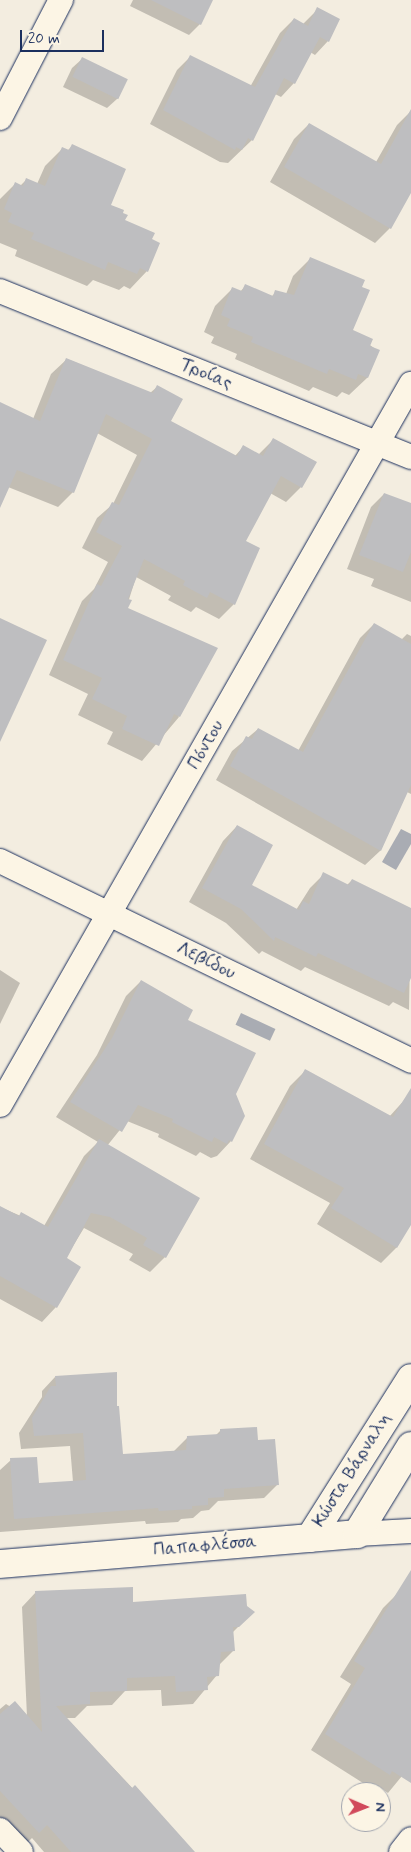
<!DOCTYPE html>
<html>
<head>
<meta charset="utf-8">
<style>
  body { margin:0 }
  #map { position:relative; width:411px; height:1852px; overflow:hidden; background:#f3ede0; font-family:Mynerve,sans-serif }
  div>[style] { position:absolute }
  [style*='--x'] { left:calc(var(--x)*1px); top:calc(var(--y)*1px); width:calc(var(--w)*1px); rotate:calc(var(--a)*1deg) }
  .water>* { inset:0; background:#a9acb3; transform-origin:0 0 }
  .shadow>* { inset:0; background:#0003 }
  .building>* { inset:0; background:#bebec0; transform-origin:0 0 }
  .roads { filter:drop-shadow(0 0 1px #1b2f5e) drop-shadow(0 0 1px #1b2f5e) }
  .street>* { height:24px; margin:-12px; padding:0 12px; transform-origin:12px; border-radius:12px; background:#fcf5e5 }
  .secondary>* { height:28px; margin:-14px; padding:0 14px; transform-origin:14px; border-radius:14px; background:#fcf5e5 }
  span { translate:-50% -50%; white-space:nowrap; text-align:center; line-height:1.15; -webkit-text-stroke:4px #fcf5e5; paint-order:stroke }
  .street-label { font-size:18px; color:#1b2f5e }
  .north { position:absolute; left:341px; top:1782px; width:50px; height:50px; box-sizing:border-box; background:#fcf5e5; border:1px solid #a2a6af; border-radius:50%; rotate:91deg; font-size:14px; font-weight:700; line-height:20px; text-align:center; color:#1b2f5e }
  .north::after { content:''; display:block; margin:auto; width:18px; height:22px; background:#d1495b; clip-path:polygon(50% 0,100% 100%,50% 72%,0 100%) }
  .scale { position:absolute; left:20px; top:30px; width:84px; height:22px; box-sizing:border-box; border:2px solid #1b2f5e; border-top:0; padding-left:6px; font-size:15px; line-height:18px; white-space:nowrap; color:#1b2f5e; -webkit-text-stroke:4px #fcf5e5; paint-order:stroke }
</style>
</head>
<body>
<div id="map">
  <div class="water">
    <i style="clip-path:polygon(401px 829px,411px 834px,411px 844px,396px 870px,382px 862px)"></i>
    <i style="left:241px;top:1013px;width:38px;height:13px;rotate:25deg"></i>
  </div>
  <div class="shadow">
    <i style="clip-path:polygon(133px 0,212px 0,200px 24px,189px 35px,130px 6px)"></i>
    <i style="clip-path:polygon(318px 9px,328px 41px,315px 55px,310px 52px,294px 83px,281px 97px,275px 94px,252px 140px,228px 163px,220px 162px,150px 124px,177px 70px,190px 57px,250px 87px,280px 33px,294px 19px,303px 24px)"></i>
    <i style="clip-path:polygon(82px 59px,126px 80px,117px 99px,107px 108px,63px 87px,72px 68px)"></i>
    <i style="clip-path:polygon(411px 111px,411px 191px,390px 228px,375px 243px,270px 182px,294px 139px,309px 124px,376px 162px,397px 125px)"></i>
    <i style="clip-path:polygon(72px 146px,109px 205px,124px 221px,150px 240px,147px 271px,130px 289px,124px 286px,119px 290px,93px 280px,87px 286px,15px 256px,17px 250px,0 243px,0 199px,15px 184px,20px 186px,26px 180px,37px 184px,45px 166px,62px 149px,67px 151px)"></i>
    <i style="clip-path:polygon(310px 259px,351px 331px,378px 351px,367px 378px,349px 395px,342px 392px,337px 397px,313px 387px,309px 391px,235px 359px,237px 354px,211px 343px,214px 337px,204px 332px,215px 306px,232px 289px,240px 292px,245px 286px,271px 297px,276px 292px,286px 294px,293px 276px)"></i>
    <i style="clip-path:polygon(67px 359px,150px 393px,157px 387px,170px 422px,235px 456px,243px 447px,258px 455px,273px 440px,301px 487px,286px 502px,270px 493px,244px 541px,234px 604px,219px 619px,196px 607px,191px 612px,168px 600px,171px 596px,136px 577px,126px 609px,179px 717px,142px 761px,107px 744px,113px 732px,78px 715px,88px 694px,49px 675px,82px 601px,94px 589px,108px 562px,82px 548px,97px 518px,113px 504px,137px 455px,97px 433px,73px 492px,58px 507px,8px 487px,0 505px,0 403px,33px 419px,51px 374px)"></i>
    <i style="clip-path:polygon(384px 494px,411px 505px,411px 602px,371px 586px,374px 579px,347px 569px,371px 507px)"></i>
    <i style="clip-path:polygon(374px 624px,401px 640px,407px 634px,411px 636px,411px 794px,407px 792px,380px 851px,365px 865px,216px 780px,232px 751px,258px 729px,298px 751px,360px 638px)"></i>
    <i style="clip-path:polygon(237px 826px,250px 885px,296px 910px,310px 888px,324px 874px,347px 885px,352px 880px,411px 909px,409px 1010px,393px 1002px,389px 1006px,305px 967px,301px 971px,262px 951px,259px 954px,226px 923px,189px 902px,223px 841px)"></i>
    <i style="clip-path:polygon(0 970px,20px 983px,0 1024px)"></i>
    <i style="clip-path:polygon(141px 981px,186px 1020px,235px 1094px,231px 1141px,217px 1156px,211px 1158px,200px 1152px,196px 1156px,158px 1137px,159px 1134px,127px 1121px,107px 1146px,165px 1257px,150px 1272px,129px 1260px,133px 1254px,84px 1228px,65px 1259px,56px 1307px,42px 1322px,0 1299px,0 1207px,44px 1226px,84px 1156px,98px 1142px,56px 1117px,97px 1055px,126px 996px)"></i>
    <i style="clip-path:polygon(305px 1071px,389px 1117px,407px 1097px,411px 1099px,411px 1223px,396px 1248px,381px 1263px,317px 1224px,330px 1203px,250px 1159px,290px 1086px)"></i>
    <i style="clip-path:polygon(55px 1377px,115px 1407px,122px 1455px,174px 1451px,187px 1438px,215px 1436px,221px 1430px,257px 1442px,277px 1485px,264px 1498px,218px 1501px,209px 1510px,201px 1511px,193px 1518px,181px 1519px,178px 1522px,146px 1524px,145px 1521px,0 1532px,0 1470px,11px 1460px,38px 1484px,73px 1482px,70px 1446px,21px 1449px,19px 1433px,42px 1397px,42px 1391px)"></i>
    <i style="clip-path:polygon(36px 1592px,132px 1603px,239px 1626px,232px 1633px,233px 1651px,219px 1665px,217px 1675px,193px 1704px,162px 1706px,161px 1690px,125px 1691px,112px 1705px,87px 1706px,75px 1718px,66px 1718px,193px 1852px,44px 1852px,32px 1838px,24px 1846px,0 1820px,0 1709px,6px 1704px,27px 1717px,22px 1607px)"></i>
    <i style="clip-path:polygon(398px 1593px,411px 1602px,411px 1765px,388px 1793px,377px 1786px,374px 1790px,311px 1750px,351px 1684px,340px 1677px,383px 1608px)"></i>
  </div>
  <div class="building">
    <i style="clip-path:polygon(151px 0,213px 0,201px 25px)"></i>
    <i style="clip-path:polygon(317px 7px,340px 19px,329px 42px,320px 37px,295px 84px,284px 78px,253px 141px,248px 138px,242px 150px,236px 147px,235px 150px,163px 110px,190px 55px,255px 87px,294px 18px,308px 26px)"></i>
    <i style="left:82px;top:57px;width:51px;height:22px;rotate:26deg"></i>
    <i style="clip-path:polygon(411px 109px,411px 193px,391px 229px,284px 167px,309px 123px,381px 164px)"></i>
    <i style="clip-path:polygon(72px 144px,126px 169px,111px 205px,124px 210px,123px 213px,128px 215px,125px 220px,155px 233px,152px 239px,160px 243px,148px 272px,140px 268px,137px 274px,108px 262px,105px 270px,31px 239px,34px 233px,8px 222px,12px 213px,4px 209px,15px 182px,23px 186px,26px 178px,45px 186px,62px 147px,69px 150px)"></i>
    <i style="clip-path:polygon(310px 257px,365px 280px,362px 287px,370px 290px,353px 330px,373px 339px,370px 346px,380px 350px,368px 378px,358px 374px,356px 380px,329px 369px,327px 374px,251px 342px,253px 337px,227px 326px,230px 319px,221px 315px,232px 287px,242px 291px,245px 284px,273px 296px,275px 290px,294px 295px)"></i>
    <i style="clip-path:polygon(66px 358px,153px 393px,157px 385px,183px 399px,171px 421px,237px 456px,243px 445px,263px 456px,273px 438px,317px 462px,302px 488px,281px 476px,246px 541px,260px 548px,235px 605px,210px 592px,207px 598px,183px 585px,185px 581px,144px 559px,128px 599px,132px 600px,128px 608px,218px 648px,180px 717px,174px 714px,159px 746px,122px 729px,127px 716px,92px 699px,102px 678px,63px 660px,97px 584px,101px 586px,122px 546px,96px 532px,112px 502px,119px 505px,152px 439px,106px 414px,74px 493px,17px 470px,0 508px,0 402px,40px 421px)"></i>
    <i style="clip-path:polygon(384px 493px,411px 503px,411px 552px,403px 572px,359px 555px)"></i>
    <i style="clip-path:polygon(0 618px,47px 640px,0 742px)"></i>
    <i style="clip-path:polygon(374px 623px,411px 644px,411px 785px,381px 851px,230px 766px,246px 736px,252px 739px,258px 728px,303px 752px)"></i>
    <i style="clip-path:polygon(237px 825px,273px 845px,252px 885px,299px 910px,303px 901px,309px 904px,323px 872px,349px 885px,352px 879px,411px 908px,411px 978px,404px 993px,318px 953px,316px 957px,275px 937px,274px 941px,241px 909px,202px 888px)"></i>
    <i style="clip-path:polygon(141px 980px,193px 1010px,188px 1020px,256px 1053px,236px 1094px,245px 1116px,232px 1142px,229px 1140px,227px 1144px,214px 1137px,212px 1142px,172px 1122px,173px 1119px,138px 1105px,122px 1132px,70px 1102px,112px 1038px)"></i>
    <i style="clip-path:polygon(305px 1069px,393px 1117px,411px 1088px,411px 1225px,397px 1248px,331px 1208px,344px 1188px,264px 1144px)"></i>
    <i style="clip-path:polygon(99px 1139px,200px 1198px,166px 1258px,143px 1245px,147px 1238px,110px 1217px,91px 1213px,67px 1258px,81px 1267px,57px 1308px,0 1276px,0 1206px,19px 1216px,21px 1212px,48px 1227px)"></i>
    <i style="clip-path:polygon(117px 1372px,117px 1406px,119px 1406px,123px 1454px,186px 1450px,187px 1436px,220px 1434px,220px 1429px,257px 1427px,258px 1440px,275px 1439px,279px 1485px,224px 1489px,224px 1497px,208px 1498px,208px 1505px,192px 1506px,192px 1509px,159px 1511px,158px 1508px,14px 1519px,10px 1458px,37px 1457px,39px 1483px,86px 1480px,83px 1433px,34px 1436px,32px 1418px,51px 1386px,56px 1386px,55px 1376px)"></i>
    <i style="clip-path:polygon(411px 1570px,411px 1783px,392px 1771px,390px 1775px,325px 1734px,365px 1668px,354px 1661px)"></i>
    <i style="clip-path:polygon(133px 1587px,133px 1602px,246px 1594px,247px 1606px,255px 1612px,239px 1627px,233px 1627px,235px 1651px,221px 1652px,219px 1676px,207px 1677px,208px 1690px,176px 1692px,175px 1676px,127px 1678px,127px 1691px,90px 1692px,90px 1704px,56px 1706px,132px 1788px,135px 1785px,195px 1852px,71px 1852px,47px 1825px,39px 1833px,0 1791px,0 1714px,15px 1701px,42px 1732px,35px 1591px)"></i>
  </div>
  <div class="roads">
    <div class="street">
      <i style="--x:0;--y:118;--w:133;--a:-62.7"></i>
      <i style="--x:0;--y:291;--w:443;--a:22"></i>
      <i style="--x:0;--y:861;--w:457;--a:25.9"></i>
      <i style="--x:0;--y:1105;--w:830;--a:-60.32"></i>
      <i style="--x:357;--y:1534;--w:54;--a:-3.2"></i>
      <i style="--x:0;--y:1830;--w:30;--a:46"></i>
      <i style="--x:401;--y:1852;--w:16;--a:-52"></i>
    </div>
    <div class="secondary">
      <i style="--x:310;--y:1538;--w:189;--a:-57.7"></i>
      <i style="--x:0;--y:1564;--w:358;--a:-4.8"></i>
      <i style="--x:357;--y:1534;--w:103;--a:-58.5"></i>
    </div>
  </div>
  <div class="street-label">
    <span style="left:206px;top:374px;rotate:22deg">Τροίας</span>
    <span style="left:206px;top:745px;rotate:-60deg">Πόντου</span>
    <span style="left:206px;top:961px;rotate:26deg">Λεβίδου</span>
    <span style="left:352px;top:1470px;rotate:-58deg">Κώστα Βάρναλη</span>
    <span style="left:205px;top:1546px;rotate:-5deg">Παπαφλέσσα</span>
  </div>
  <div class="north">N</div>
  <div class="scale">20 m</div>
</div>
</body>
</html>
